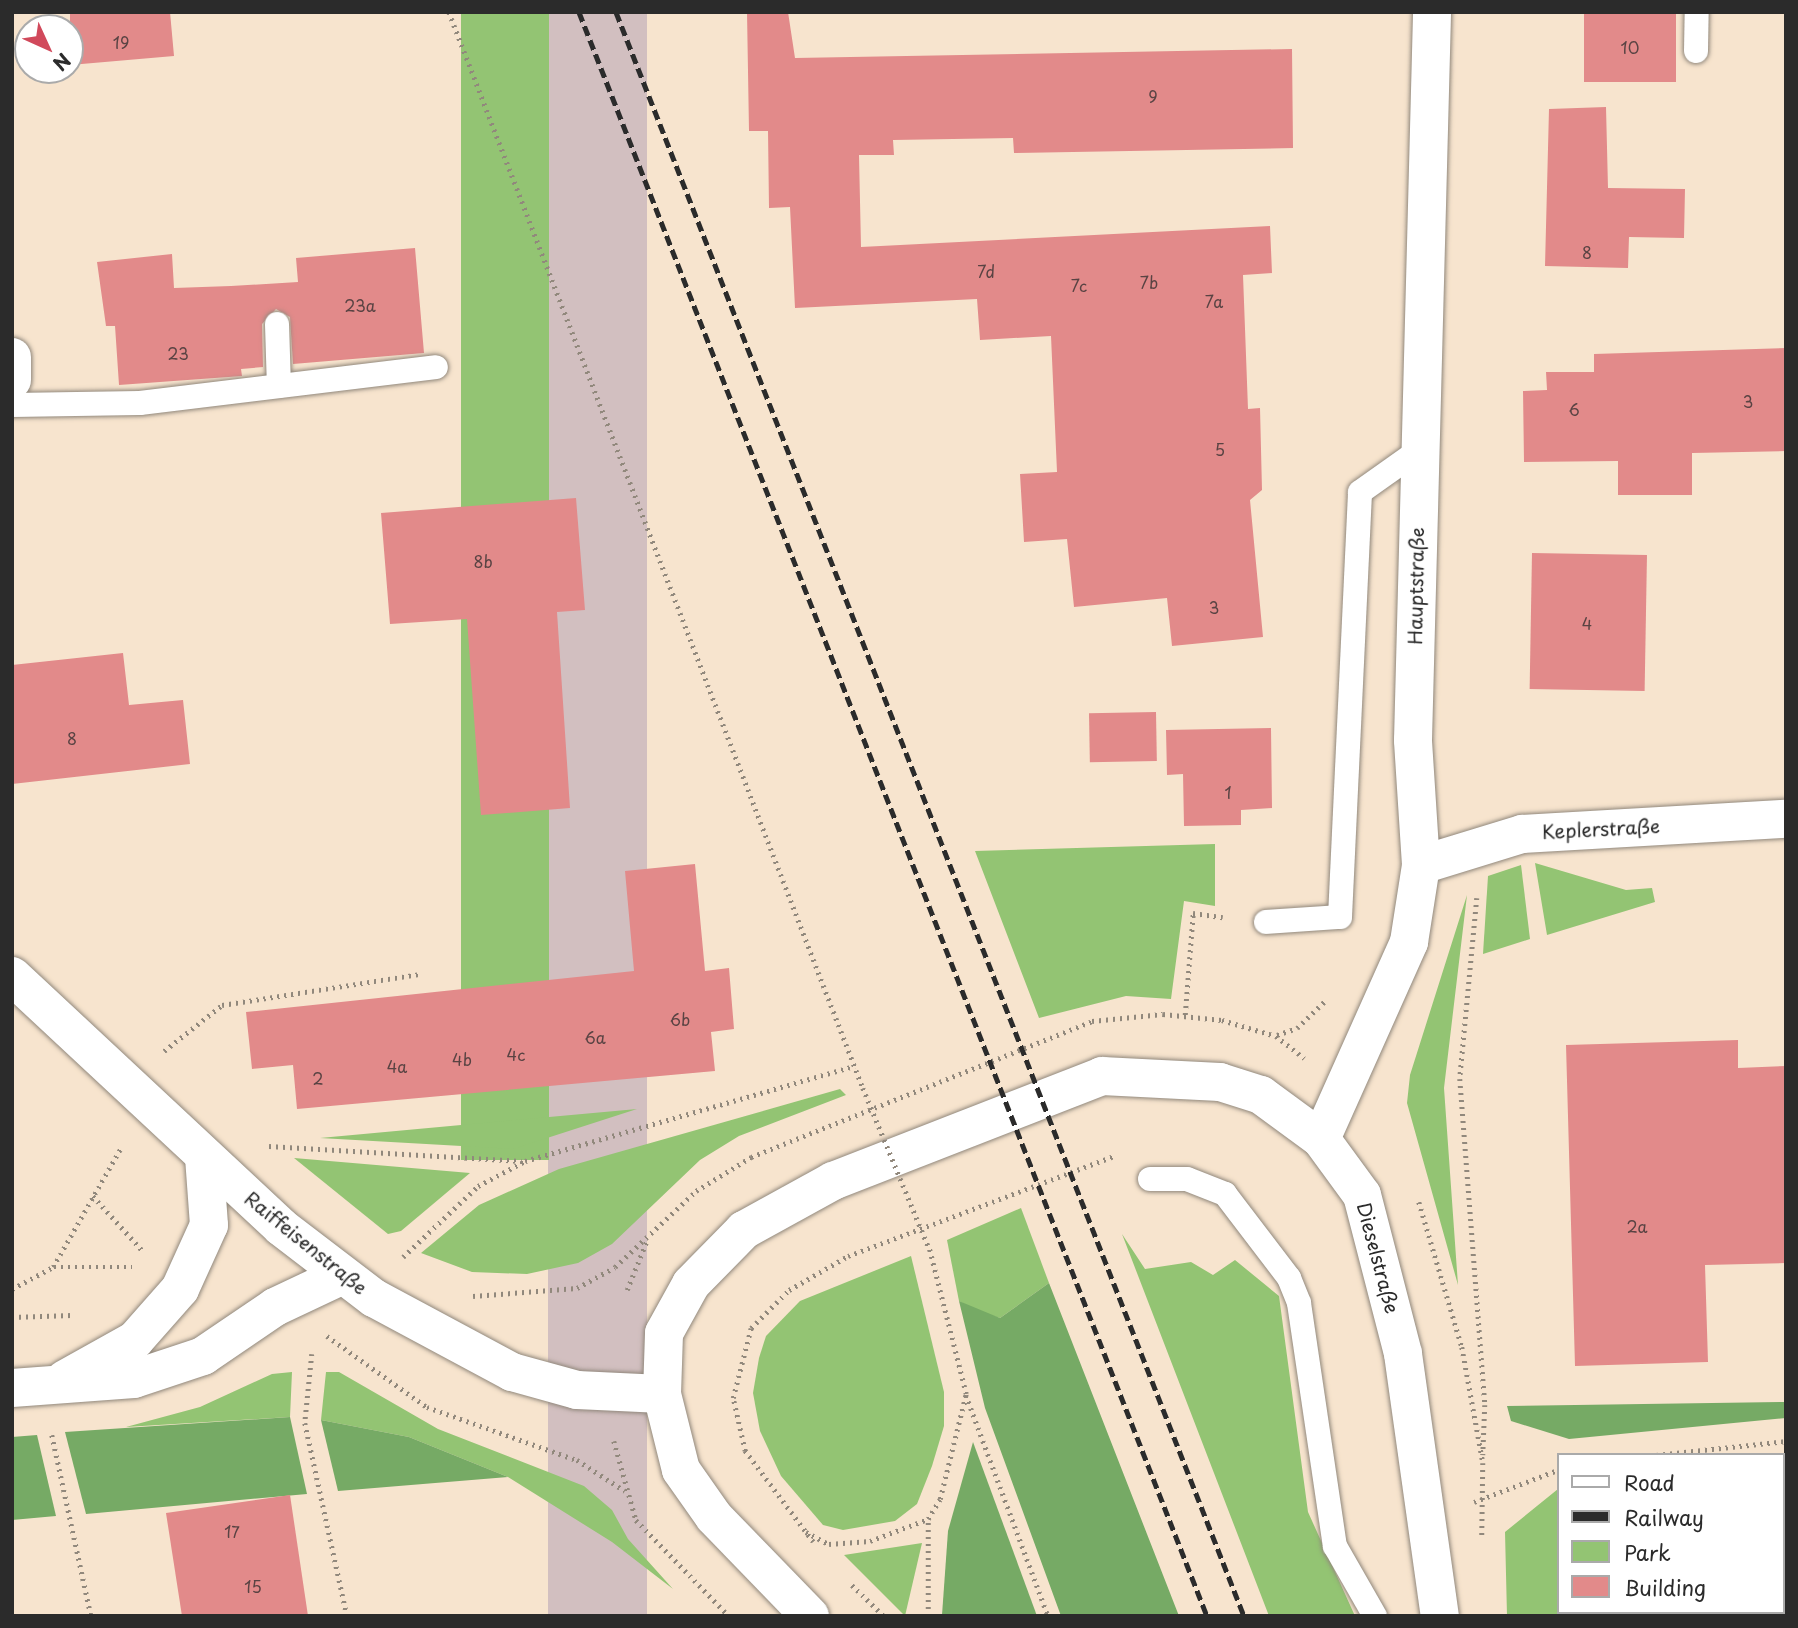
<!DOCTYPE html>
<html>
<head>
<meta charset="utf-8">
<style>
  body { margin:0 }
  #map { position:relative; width:1798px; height:1628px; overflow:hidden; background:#f7e4ce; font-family:"Playpen Sans",sans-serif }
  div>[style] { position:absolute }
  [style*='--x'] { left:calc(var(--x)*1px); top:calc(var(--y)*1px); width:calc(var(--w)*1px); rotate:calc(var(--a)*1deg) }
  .industrial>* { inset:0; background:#d2bfc0; transform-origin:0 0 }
  .green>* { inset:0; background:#93c473; transform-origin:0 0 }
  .forest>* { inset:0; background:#76aa65 }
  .building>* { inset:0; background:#e28a8a; transform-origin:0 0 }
  .path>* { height:4.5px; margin-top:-2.25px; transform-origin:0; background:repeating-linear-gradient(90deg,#91887c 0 2px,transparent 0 7px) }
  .roads { filter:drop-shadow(0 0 2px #91887c) drop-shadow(0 0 2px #91887c) }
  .service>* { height:24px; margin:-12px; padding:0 12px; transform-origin:12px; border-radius:12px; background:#fff }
  .minor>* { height:38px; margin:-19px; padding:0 19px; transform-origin:19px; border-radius:19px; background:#fff }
  .tertiary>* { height:38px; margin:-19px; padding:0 19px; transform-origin:19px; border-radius:19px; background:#fff }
  .rail>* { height:5px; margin-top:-2.5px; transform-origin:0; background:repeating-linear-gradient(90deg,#2b2b2b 0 10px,transparent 0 15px) }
  .path-bridge>* { height:4.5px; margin-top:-2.25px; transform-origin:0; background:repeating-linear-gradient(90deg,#91887c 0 2px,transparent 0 7px) }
  span { translate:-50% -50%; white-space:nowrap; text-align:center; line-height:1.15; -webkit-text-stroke:5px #fff; paint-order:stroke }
  .number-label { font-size:16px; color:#594343 }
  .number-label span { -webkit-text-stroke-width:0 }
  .street-label { font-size:19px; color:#2b2b2b }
  .frame { position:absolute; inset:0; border:14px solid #2b2b2b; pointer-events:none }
  .legend { position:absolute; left:1557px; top:1453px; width:228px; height:161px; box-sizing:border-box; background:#fff; border:2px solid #aaa; margin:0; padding:9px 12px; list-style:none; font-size:21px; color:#2b2b2b }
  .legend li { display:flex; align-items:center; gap:14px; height:35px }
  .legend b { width:35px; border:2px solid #aaa }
  .north { position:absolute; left:14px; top:14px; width:70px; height:70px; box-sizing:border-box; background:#fff; border:2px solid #aaa; border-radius:50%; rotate:135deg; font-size:19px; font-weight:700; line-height:28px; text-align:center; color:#2b2b2b }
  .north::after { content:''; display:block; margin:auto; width:24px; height:32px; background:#d1495b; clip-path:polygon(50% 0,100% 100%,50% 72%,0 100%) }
</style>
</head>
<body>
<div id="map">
  <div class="industrial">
    <i style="left:548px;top:12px;width:99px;height:1724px"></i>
  </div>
  <div class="green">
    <i style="left:461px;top:12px;width:88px;height:1148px"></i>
    <i style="clip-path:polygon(1215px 844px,1215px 906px,1184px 901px,1171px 999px,1126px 996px,1039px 1018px,975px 851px)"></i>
    <i style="clip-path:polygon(1535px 863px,1626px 890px,1652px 888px,1655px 902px,1547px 935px)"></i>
    <i style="clip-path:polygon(1521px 865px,1530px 939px,1483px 954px,1488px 876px)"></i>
    <i style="clip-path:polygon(1467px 895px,1444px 1088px,1458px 1285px,1407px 1103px,1410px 1075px)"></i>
    <i style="clip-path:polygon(840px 1089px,846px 1095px,739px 1136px,700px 1160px,612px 1244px,578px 1263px,527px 1274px,472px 1272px,421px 1253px,479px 1205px,559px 1169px)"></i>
    <i style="clip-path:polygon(637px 1109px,513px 1149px,320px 1138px)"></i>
    <i style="clip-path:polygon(294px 1158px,470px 1173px,401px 1231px,388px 1234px)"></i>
    <i style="clip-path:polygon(1021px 1208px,1049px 1283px,1000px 1318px,979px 1312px,959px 1301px,947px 1240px)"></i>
    <i style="clip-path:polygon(1122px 1234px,1145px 1269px,1191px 1262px,1213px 1275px,1235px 1260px,1279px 1296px,1308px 1512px,1355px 1616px,1269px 1616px)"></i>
    <i style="clip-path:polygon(911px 1256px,944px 1392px,944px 1426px,932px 1466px,917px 1504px,895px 1521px,843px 1530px,823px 1525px,781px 1476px,760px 1431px,753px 1393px,759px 1358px,766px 1336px,800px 1301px)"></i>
    <i style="clip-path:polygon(292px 1372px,290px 1417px,126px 1427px,200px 1407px,272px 1374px)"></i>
    <i style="clip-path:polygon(326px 1372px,339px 1372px,438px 1429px,584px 1486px,612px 1510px,628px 1539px,673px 1589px,612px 1542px,508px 1477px,409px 1437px,321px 1420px)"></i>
    <i style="clip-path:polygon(1786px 1455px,1786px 1616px,1507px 1616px,1505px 1532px,1558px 1489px,1558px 1612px,1782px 1612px)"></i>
    <i style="clip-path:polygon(922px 1543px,905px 1616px,844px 1555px)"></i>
  </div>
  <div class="forest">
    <i style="clip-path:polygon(1049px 1283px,1179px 1616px,1061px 1616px,985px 1408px,959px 1301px,1000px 1318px)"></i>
    <i style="clip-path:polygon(1786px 1402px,1786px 1418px,1569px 1439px,1511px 1421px,1507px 1406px)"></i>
    <i style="clip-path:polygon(290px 1417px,307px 1494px,86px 1514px,65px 1432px)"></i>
    <i style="clip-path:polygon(321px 1420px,409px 1437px,508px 1477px,338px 1491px)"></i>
    <i style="clip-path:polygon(37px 1435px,56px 1516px,12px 1520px,12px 1437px)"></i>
    <i style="clip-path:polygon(973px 1442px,1037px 1616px,942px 1615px,948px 1531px)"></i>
  </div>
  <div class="building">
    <i style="clip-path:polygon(70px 12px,170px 12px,174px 56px,70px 65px)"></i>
    <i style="clip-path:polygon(747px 12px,788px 12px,795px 58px,1292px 49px,1293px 148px,1014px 153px,1013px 138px,893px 140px,894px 155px,859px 155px,861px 247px,1270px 226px,1272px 273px,1243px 275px,1248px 409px,1260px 408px,1262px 490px,1250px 500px,1263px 637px,1172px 646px,1167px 598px,1074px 607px,1067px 539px,1024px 542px,1020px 474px,1057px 472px,1051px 336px,980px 340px,977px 299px,795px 308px,790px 207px,769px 208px,768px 131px,749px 131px)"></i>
    <i style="left:1584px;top:12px;width:92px;height:70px"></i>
    <i style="clip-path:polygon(1606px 107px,1608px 188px,1685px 189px,1684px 238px,1629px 237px,1628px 268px,1545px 266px,1549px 109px)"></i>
    <i style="clip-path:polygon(415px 248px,424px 353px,293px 364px,290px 317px,276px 309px,262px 324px,263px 367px,241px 369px,242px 376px,119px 385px,115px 326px,106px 326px,97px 262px,172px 254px,174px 288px,231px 286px,298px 282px,296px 258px)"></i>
    <i style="clip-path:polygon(1786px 348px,1786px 451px,1692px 453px,1692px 495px,1618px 495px,1618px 461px,1524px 462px,1523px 391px,1547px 390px,1546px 372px,1594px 372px,1594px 354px)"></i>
    <i style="clip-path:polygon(576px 498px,585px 610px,557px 612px,570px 808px,481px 815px,467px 619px,390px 624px,381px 513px)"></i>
    <i style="left:1532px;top:553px;width:115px;height:136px;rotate:1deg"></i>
    <i style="clip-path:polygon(123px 653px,129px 705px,183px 700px,190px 764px,12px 784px,12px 665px)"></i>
    <i style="left:1156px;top:712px;width:49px;height:67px;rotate:89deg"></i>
    <i style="clip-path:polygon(1271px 728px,1272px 808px,1241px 810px,1241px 825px,1184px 826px,1183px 774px,1167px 775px,1166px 730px)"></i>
    <i style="clip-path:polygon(695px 864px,705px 971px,729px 968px,734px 1029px,711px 1032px,715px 1071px,297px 1109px,293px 1065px,252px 1069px,246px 1012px,634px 971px,625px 871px)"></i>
    <i style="clip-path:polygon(1738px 1040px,1738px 1068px,1786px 1066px,1786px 1263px,1705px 1265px,1708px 1362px,1575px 1366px,1566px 1045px)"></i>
    <i style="clip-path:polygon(290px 1495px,308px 1616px,182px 1616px,166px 1513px)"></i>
  </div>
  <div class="path">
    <i style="--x:449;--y:12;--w:1153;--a:68.96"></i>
    <i style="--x:1477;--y:898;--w:182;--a:95.4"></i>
    <i style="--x:1460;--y:1079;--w:327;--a:85.6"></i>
    <i style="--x:1485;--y:1405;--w:50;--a:92.3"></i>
    <i style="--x:1185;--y:1015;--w:102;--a:-85.5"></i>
    <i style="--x:1193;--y:913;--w:30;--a:8"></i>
    <i style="--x:1277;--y:1035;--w:21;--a:-19"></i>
    <i style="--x:1297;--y:1028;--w:39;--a:-44"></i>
    <i style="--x:164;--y:1051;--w:74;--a:-38.4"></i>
    <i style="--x:222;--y:1005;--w:201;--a:-8.9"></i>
    <i style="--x:269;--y:1146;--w:253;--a:3.4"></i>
    <i style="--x:93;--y:1196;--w:73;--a:47.8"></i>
    <i style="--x:1419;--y:1202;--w:151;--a:73.5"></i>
    <i style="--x:1462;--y:1347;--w:118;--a:79.7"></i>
    <i style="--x:1483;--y:1463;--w:72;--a:90.8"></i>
    <i style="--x:403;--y:1257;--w:103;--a:-43.4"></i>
    <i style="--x:478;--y:1186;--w:53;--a:-28"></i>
    <i style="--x:525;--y:1161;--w:343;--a:-16.1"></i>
    <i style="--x:54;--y:1267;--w:78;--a:0"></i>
    <i style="--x:12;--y:1289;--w:47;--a:-28.2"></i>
    <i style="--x:53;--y:1267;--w:139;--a:-60.3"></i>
    <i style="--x:627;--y:1290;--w:54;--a:-68.2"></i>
    <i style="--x:473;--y:1296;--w:104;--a:-4.4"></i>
    <i style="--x:577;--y:1288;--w:43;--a:-28.9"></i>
    <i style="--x:615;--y:1267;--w:111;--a:-43.2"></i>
    <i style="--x:696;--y:1191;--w:65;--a:-31.7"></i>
    <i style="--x:751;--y:1157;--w:367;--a:-21.7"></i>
    <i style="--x:1092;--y:1021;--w:71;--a:-5.6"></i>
    <i style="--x:1163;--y:1014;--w:59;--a:5.8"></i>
    <i style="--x:1222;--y:1020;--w:56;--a:16.5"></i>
    <i style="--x:1276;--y:1036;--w:36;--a:38"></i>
    <i style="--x:12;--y:1317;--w:60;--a:-1.9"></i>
    <i style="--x:327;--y:1336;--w:123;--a:35.4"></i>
    <i style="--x:427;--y:1407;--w:159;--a:19.5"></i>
    <i style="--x:577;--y:1460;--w:57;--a:32.9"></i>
    <i style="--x:312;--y:1354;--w:69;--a:95.8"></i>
    <i style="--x:305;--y:1423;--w:198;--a:77.7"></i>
    <i style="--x:966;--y:1395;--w:236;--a:69.6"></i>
    <i style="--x:52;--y:1435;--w:185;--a:77.8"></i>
    <i style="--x:614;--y:1441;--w:82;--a:74.4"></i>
    <i style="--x:636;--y:1520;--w:134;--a:45.9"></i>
    <i style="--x:1656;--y:1455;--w:131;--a:-6.1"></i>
    <i style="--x:1474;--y:1502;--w:90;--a:-20.9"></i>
    <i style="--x:806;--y:1532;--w:26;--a:28"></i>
    <i style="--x:829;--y:1544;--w:41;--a:-4.2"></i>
    <i style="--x:870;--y:1541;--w:62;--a:-20.8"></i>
    <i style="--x:813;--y:1542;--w:114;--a:-126.8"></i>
    <i style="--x:745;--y:1451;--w:54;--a:-102.8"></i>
    <i style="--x:733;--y:1398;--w:72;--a:-75.6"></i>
    <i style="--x:751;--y:1328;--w:54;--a:-45"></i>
    <i style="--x:789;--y:1290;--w:68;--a:-30"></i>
    <i style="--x:848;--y:1256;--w:286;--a:-20.6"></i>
    <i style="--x:852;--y:1585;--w:45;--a:44.1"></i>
    <i style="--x:928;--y:1616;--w:97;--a:-90"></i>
    <i style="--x:928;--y:1519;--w:23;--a:-59"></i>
    <i style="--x:940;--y:1499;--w:108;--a:-76.1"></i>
    <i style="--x:966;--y:1394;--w:151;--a:-104.2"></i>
  </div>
  <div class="roads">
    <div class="service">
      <i style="--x:1696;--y:51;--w:39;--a:-89"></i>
      <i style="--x:277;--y:324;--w:62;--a:88.2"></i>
      <i style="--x:12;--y:405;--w:128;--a:-0.9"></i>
      <i style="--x:140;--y:403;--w:298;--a:-6.9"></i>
      <i style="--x:1266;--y:922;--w:74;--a:-3.9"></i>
      <i style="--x:1340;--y:917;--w:425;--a:-87.3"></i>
      <i style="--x:1360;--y:492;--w:71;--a:-35.3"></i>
      <i style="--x:1150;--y:1179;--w:37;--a:0"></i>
      <i style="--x:1187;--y:1179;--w:41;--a:21.5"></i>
      <i style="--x:1225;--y:1194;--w:106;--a:52.7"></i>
      <i style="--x:1289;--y:1278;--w:27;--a:68"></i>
      <i style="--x:1299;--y:1303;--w:246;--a:81.6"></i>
      <i style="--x:1335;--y:1546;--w:81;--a:60.3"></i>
    </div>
    <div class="minor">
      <i style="--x:12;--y:357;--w:23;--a:90"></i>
      <i style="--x:1421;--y:865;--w:106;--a:-17.1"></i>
      <i style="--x:1522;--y:834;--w:264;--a:-3.3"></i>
      <i style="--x:1321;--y:1139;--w:216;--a:-65.9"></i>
      <i style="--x:1409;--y:942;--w:78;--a:-81.1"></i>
      <i style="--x:1421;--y:865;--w:125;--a:-93.7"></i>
      <i style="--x:1413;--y:740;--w:728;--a:-88.5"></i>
      <i style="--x:65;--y:1379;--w:80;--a:-29.1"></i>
      <i style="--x:135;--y:1340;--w:68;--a:-48.6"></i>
      <i style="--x:180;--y:1289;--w:70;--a:-65.6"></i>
      <i style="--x:209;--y:1225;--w:68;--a:-94.2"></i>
      <i style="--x:12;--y:1388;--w:122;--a:-4.2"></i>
      <i style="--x:134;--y:1379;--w:73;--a:-18.4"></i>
      <i style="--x:203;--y:1356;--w:87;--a:-34.2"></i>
      <i style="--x:275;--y:1307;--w:75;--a:-25.2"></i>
      <i style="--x:662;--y:1394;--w:61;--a:-88.1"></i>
      <i style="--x:664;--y:1333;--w:56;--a:-61.1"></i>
      <i style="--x:691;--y:1284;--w:76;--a:-45.5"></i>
      <i style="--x:744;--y:1230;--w:102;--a:-28.8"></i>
      <i style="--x:833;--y:1181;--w:289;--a:-21.3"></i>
      <i style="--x:1102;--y:1076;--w:118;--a:2.9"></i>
      <i style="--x:1220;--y:1082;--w:43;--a:17.6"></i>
      <i style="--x:1261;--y:1095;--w:74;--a:36.3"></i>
      <i style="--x:1321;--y:1139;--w:69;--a:53.8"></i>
      <i style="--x:1362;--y:1195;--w:164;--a:75.5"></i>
      <i style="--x:1403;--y:1354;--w:265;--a:82"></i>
    </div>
    <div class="tertiary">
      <i style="--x:12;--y:976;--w:368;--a:43"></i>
      <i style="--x:281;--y:1227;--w:117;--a:37.4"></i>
      <i style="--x:374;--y:1298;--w:157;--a:28.2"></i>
      <i style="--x:512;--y:1372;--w:67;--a:15.5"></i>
      <i style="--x:577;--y:1390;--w:85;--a:2.7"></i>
      <i style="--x:662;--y:1394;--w:78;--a:76"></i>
      <i style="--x:681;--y:1470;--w:57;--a:54.9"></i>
      <i style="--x:714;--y:1517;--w:138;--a:45.9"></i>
    </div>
  </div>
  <div class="rail">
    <i style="--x:579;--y:12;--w:1723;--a:68.62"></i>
    <i style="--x:616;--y:12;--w:1723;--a:68.62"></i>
  </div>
  <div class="path-bridge">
    <i style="--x:863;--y:1088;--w:173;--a:67.6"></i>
  </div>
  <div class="number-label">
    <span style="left:121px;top:42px">19</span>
    <span style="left:1630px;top:47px">10</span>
    <span style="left:1153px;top:96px">9</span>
    <span style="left:1587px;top:252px">8</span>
    <span style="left:986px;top:271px">7d</span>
    <span style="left:1149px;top:282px">7b</span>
    <span style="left:1079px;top:285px">7c</span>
    <span style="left:1214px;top:301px">7a</span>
    <span style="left:360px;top:305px">23a</span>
    <span style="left:178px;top:353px">23</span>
    <span style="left:1748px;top:401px">3</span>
    <span style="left:1574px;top:409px">6</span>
    <span style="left:1220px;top:449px">5</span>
    <span style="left:483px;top:561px">8b</span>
    <span style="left:1214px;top:607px">3</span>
    <span style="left:1587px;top:623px">4</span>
    <span style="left:72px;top:738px">8</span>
    <span style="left:1228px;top:792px">1</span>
    <span style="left:680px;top:1019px">6b</span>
    <span style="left:595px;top:1037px">6a</span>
    <span style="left:516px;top:1054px">4c</span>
    <span style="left:462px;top:1059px">4b</span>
    <span style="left:397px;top:1066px">4a</span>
    <span style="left:318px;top:1078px">2</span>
    <span style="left:1637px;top:1226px">2a</span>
    <span style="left:232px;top:1531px">17</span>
    <span style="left:253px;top:1586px">15</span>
  </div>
  <div class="street-label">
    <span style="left:1416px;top:586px;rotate:-89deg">Hauptstraße</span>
    <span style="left:1601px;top:829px;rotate:-3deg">Keplerstraße</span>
    <span style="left:306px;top:1243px;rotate:39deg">Raiffeisenstraße</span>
    <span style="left:1378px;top:1258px;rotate:75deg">Dieselstraße</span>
  </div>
  <div class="frame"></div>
  <ul class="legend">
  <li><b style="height:9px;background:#fff"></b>Road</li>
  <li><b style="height:9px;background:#2b2b2b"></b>Railway</li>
  <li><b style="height:19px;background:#93c473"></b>Park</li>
  <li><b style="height:19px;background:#e28a8a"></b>Building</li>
  </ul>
  <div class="north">N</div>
</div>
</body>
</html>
